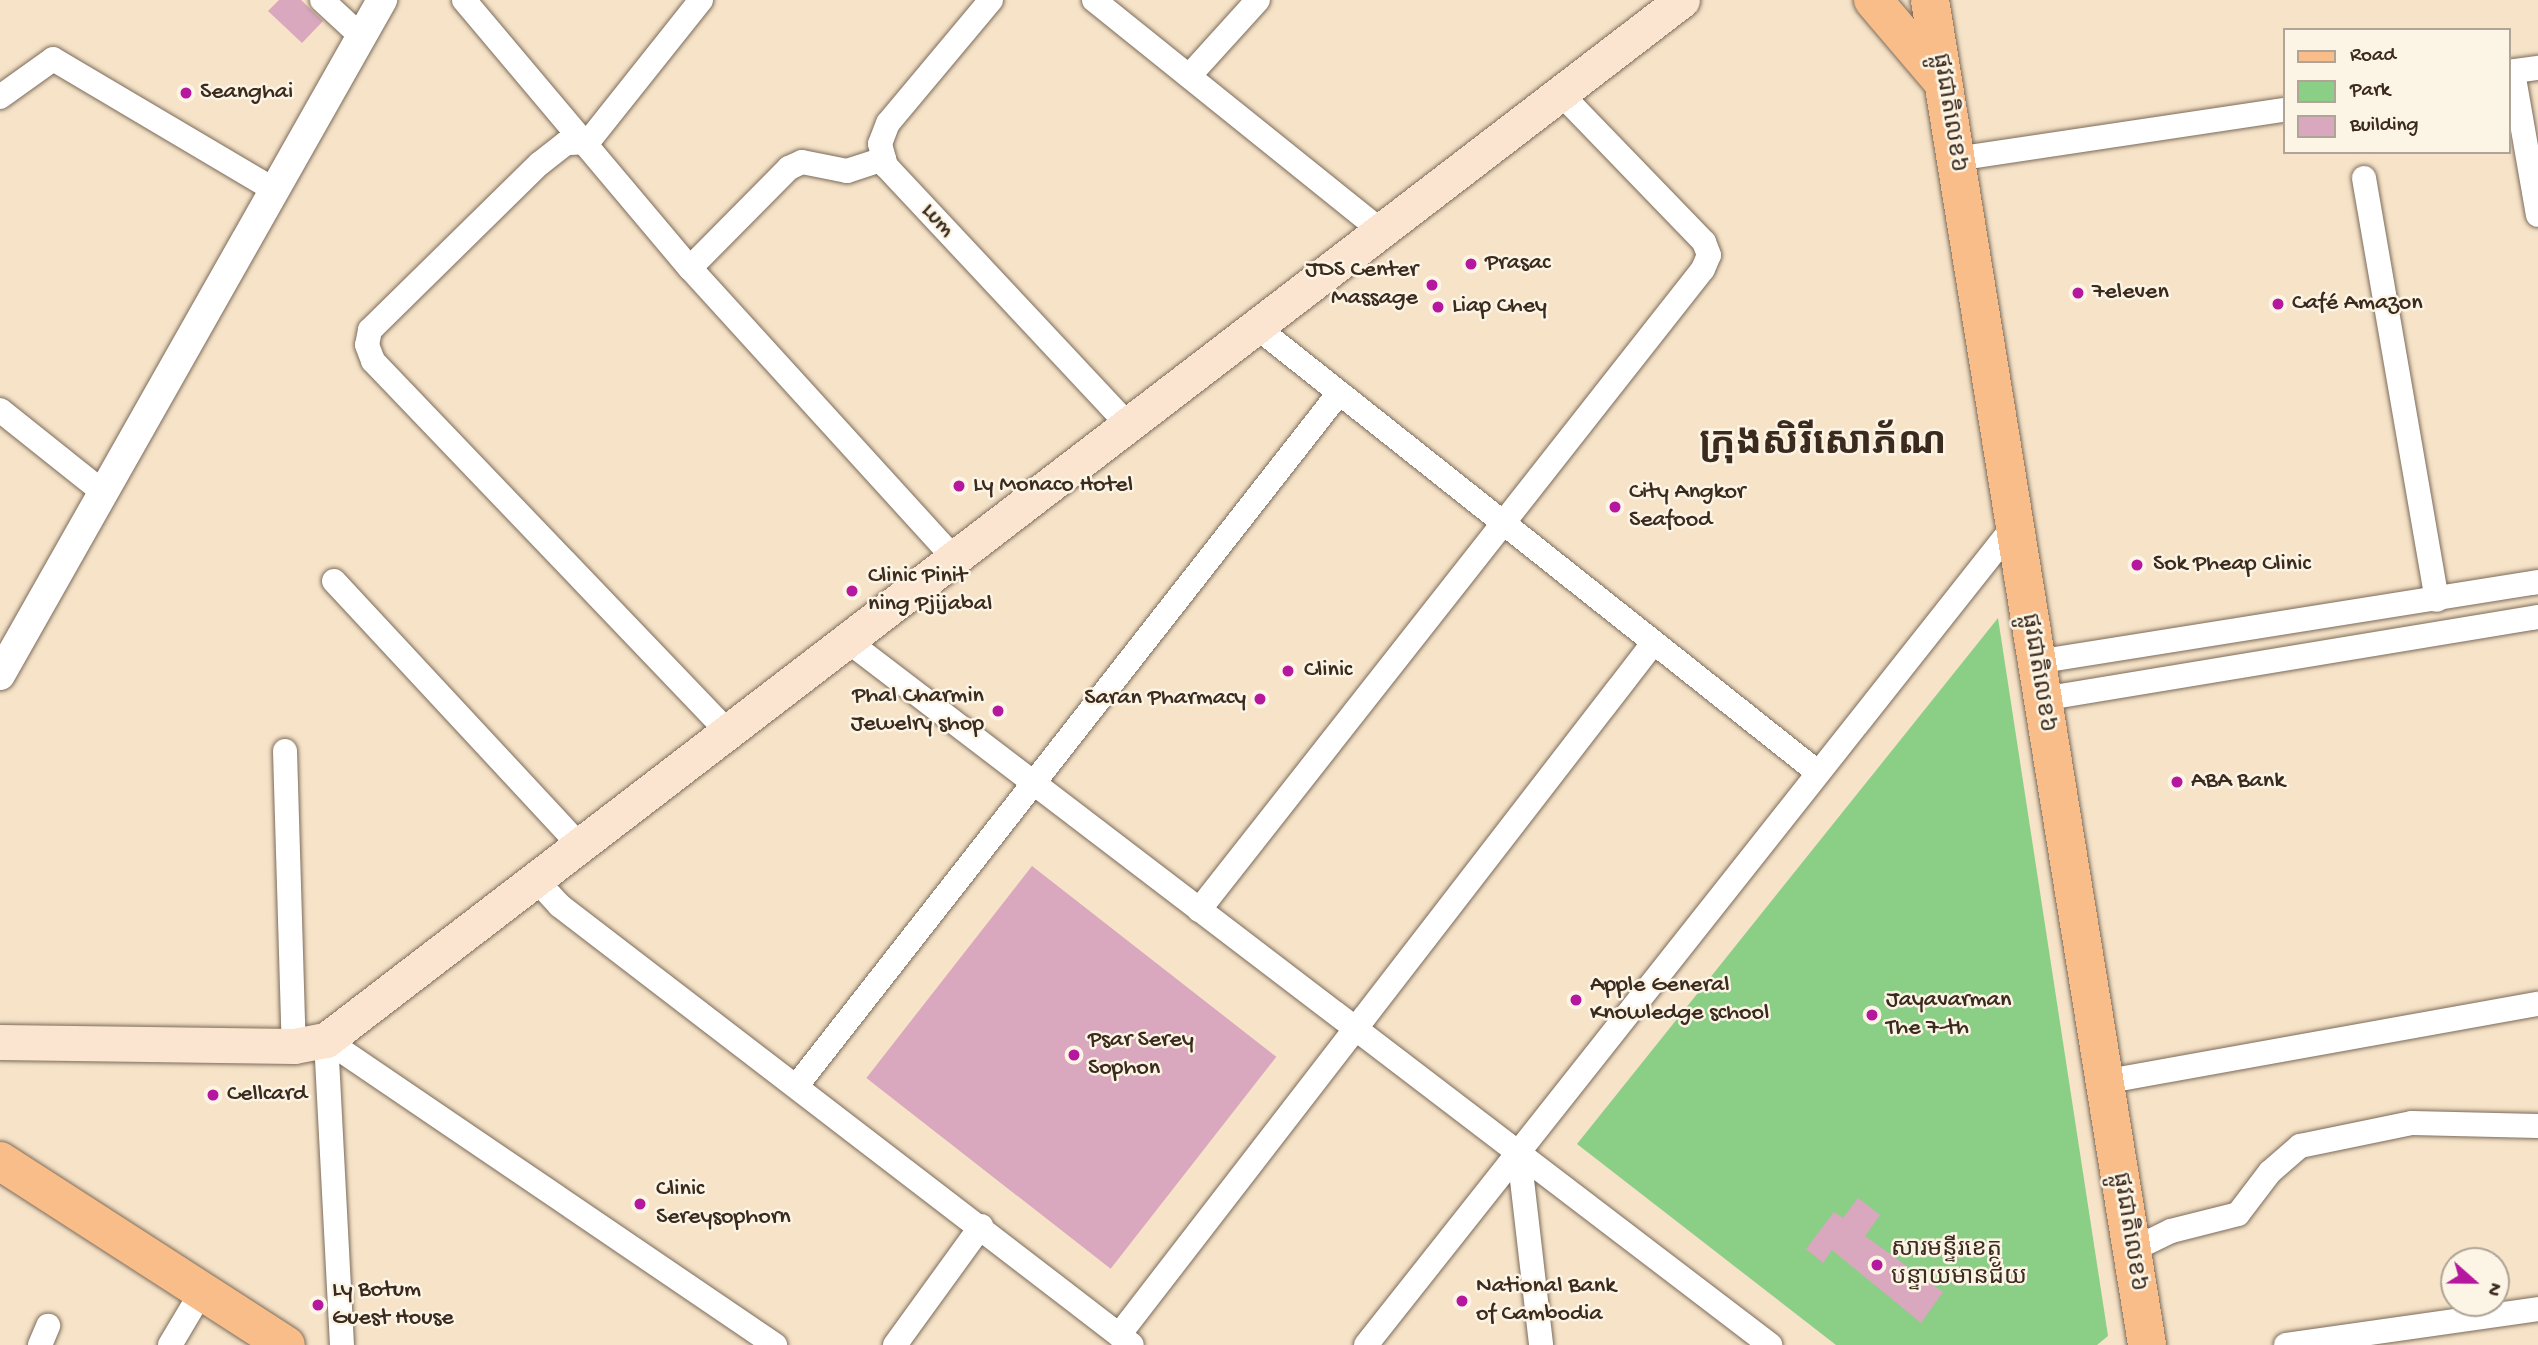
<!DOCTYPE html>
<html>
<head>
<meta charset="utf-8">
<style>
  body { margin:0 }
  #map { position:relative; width:2538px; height:1345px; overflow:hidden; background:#f6e3c8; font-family:"Gochi Hand","Noto Sans Khmer",sans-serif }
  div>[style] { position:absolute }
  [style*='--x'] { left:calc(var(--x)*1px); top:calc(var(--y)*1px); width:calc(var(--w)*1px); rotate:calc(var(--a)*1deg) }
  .green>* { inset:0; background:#8bce86 }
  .building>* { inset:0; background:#d9a7be; transform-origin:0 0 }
  .roads { filter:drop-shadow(0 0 2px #7c6b5a) drop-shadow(0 0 2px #7c6b5a) }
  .minor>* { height:24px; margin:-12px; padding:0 12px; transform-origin:12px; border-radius:12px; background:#fff }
  .tertiary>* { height:30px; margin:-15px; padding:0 15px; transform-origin:15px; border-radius:15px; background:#fff }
  .secondary>* { height:35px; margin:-17.5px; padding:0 17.5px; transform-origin:17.5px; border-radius:17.5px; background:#fce5d0 }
  .primary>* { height:38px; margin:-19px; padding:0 19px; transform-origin:19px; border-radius:19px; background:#f8bd89 }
  .trunk>* { height:38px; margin:-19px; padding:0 19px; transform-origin:19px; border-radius:19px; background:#f8bd89 }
  .dots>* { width:19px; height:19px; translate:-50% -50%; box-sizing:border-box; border:4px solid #fcf5e5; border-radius:50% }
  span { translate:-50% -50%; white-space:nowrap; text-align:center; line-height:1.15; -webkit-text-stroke:5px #fcf5e5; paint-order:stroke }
  .poi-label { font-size:24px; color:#3b2a1e }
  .left { translate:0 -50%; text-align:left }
  .right { translate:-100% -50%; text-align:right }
  .street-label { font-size:24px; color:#3b2a1e }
  .town-label { font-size:38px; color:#3b2a1e; font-weight:700 }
  .legend { position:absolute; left:2283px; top:28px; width:228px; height:126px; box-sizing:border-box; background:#fcf5e5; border:2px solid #afa495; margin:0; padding:9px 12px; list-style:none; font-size:21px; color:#3b2a1e }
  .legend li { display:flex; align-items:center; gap:14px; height:35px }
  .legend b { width:35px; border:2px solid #afa495 }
  .north { position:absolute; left:2440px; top:1247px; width:70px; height:70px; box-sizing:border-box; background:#fcf5e5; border:2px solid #afa495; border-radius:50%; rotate:111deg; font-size:19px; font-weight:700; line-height:28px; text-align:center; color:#3b2a1e }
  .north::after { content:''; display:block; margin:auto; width:24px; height:32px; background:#b5179e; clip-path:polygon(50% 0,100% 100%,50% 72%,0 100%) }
</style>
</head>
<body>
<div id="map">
  <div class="green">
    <i style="clip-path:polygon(1998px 618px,2108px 1336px,2097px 1345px,1836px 1345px,1577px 1144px)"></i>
  </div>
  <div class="building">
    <i style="clip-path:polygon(279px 0,301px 0,323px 21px,302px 43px,268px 11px)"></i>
    <i style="left:1032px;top:866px;width:310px;height:269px;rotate:38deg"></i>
    <i style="clip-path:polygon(1858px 1198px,1880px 1215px,1865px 1236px,1943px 1292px,1921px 1323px,1832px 1250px,1823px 1263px,1806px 1249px,1834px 1212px,1843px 1218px)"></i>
  </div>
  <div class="roads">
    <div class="minor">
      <i style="--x:322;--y:0;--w:56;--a:42.8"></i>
      <i style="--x:464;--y:0;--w:351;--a:49.9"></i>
      <i style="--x:690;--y:268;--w:395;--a:47.7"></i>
      <i style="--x:701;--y:0;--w:181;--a:128.5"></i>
      <i style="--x:588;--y:142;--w:22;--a:177"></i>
      <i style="--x:566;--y:143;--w:34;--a:142"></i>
      <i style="--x:539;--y:164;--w:237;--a:135.5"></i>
      <i style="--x:370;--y:330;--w:15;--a:101"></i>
      <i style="--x:367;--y:345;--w:17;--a:69"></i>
      <i style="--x:373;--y:361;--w:515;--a:46.26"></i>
      <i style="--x:991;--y:0;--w:160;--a:129.9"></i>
      <i style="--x:888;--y:123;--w:22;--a:111"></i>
      <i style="--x:880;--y:144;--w:23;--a:75"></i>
      <i style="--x:886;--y:166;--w:357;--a:46.9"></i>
      <i style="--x:1094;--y:0;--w:372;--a:38.8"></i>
      <i style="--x:2508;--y:72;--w:30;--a:-8"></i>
      <i style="--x:2513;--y:72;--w:145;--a:80.1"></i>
      <i style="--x:1190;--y:75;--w:101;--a:-47.8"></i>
      <i style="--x:0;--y:97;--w:65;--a:-35.6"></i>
      <i style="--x:53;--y:59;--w:259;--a:30.6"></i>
      <i style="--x:1955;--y:159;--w:333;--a:-8.5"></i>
      <i style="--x:2364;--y:178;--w:428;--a:80.2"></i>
      <i style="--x:690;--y:268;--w:141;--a:-45.3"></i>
      <i style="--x:789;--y:168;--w:14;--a:-25"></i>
      <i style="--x:802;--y:162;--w:46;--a:11.3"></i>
      <i style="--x:847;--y:171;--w:39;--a:-18"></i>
      <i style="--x:1259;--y:329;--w:711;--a:38.43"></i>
      <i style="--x:0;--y:410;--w:133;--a:38.6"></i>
      <i style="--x:334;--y:581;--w:362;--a:47.1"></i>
      <i style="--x:849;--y:642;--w:1159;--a:37.35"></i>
      <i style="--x:2036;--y:662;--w:508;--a:-9.05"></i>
      <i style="--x:2042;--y:699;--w:503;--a:-9.39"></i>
      <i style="--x:285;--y:751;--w:295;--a:88.3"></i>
      <i style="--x:536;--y:880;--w:34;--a:47"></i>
      <i style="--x:559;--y:905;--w:722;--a:37.52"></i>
      <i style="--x:1199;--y:910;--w:815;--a:-51.82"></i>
      <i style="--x:1703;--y:269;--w:15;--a:-67"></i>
      <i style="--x:1709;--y:255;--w:14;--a:-111"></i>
      <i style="--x:1704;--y:242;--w:203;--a:-134"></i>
      <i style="--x:326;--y:1040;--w:543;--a:34.19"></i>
      <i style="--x:326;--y:1040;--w:305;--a:87"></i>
      <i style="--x:2103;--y:1082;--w:442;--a:-10.2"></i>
      <i style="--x:798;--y:1084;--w:878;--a:-51.94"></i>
      <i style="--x:1519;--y:1154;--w:192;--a:83.4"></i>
      <i style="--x:2132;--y:1250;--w:43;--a:-26"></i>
      <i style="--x:2171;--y:1231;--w:69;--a:-14.2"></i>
      <i style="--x:2238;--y:1214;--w:53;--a:-52.7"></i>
      <i style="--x:2270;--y:1172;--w:40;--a:-41"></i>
      <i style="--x:2300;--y:1146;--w:114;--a:-11.6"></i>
      <i style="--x:2412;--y:1123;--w:126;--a:1.4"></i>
      <i style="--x:1119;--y:1335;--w:875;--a:-52.33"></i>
      <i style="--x:40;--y:1345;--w:21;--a:-67"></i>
      <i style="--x:170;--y:1345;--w:63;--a:-59.3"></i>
      <i style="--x:895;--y:1345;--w:147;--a:-54.1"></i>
      <i style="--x:1366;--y:1345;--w:1044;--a:-51.65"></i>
      <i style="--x:2286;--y:1345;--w:255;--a:-8.1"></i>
    </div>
    <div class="tertiary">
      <i style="--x:0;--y:675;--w:776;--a:-60.49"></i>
    </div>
    <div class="secondary">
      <i style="--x:0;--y:1042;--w:294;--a:0.8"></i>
      <i style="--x:294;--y:1046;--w:33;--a:-11"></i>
      <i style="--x:326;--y:1040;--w:1709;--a:-37.49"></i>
    </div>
    <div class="primary">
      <i style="--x:0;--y:1161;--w:340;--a:32.8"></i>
    </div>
    <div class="trunk">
      <i style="--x:1873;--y:0;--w:106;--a:49.6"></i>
      <i style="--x:1930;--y:0;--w:1362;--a:80.83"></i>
    </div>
  </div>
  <div class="dots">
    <i style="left:186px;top:93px;background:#b5179e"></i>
    <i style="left:1471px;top:264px;background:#b5179e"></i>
    <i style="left:1432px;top:285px;background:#b5179e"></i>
    <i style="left:2078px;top:293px;background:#b5179e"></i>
    <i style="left:2278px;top:304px;background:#b5179e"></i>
    <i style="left:1438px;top:307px;background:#b5179e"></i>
    <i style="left:959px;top:486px;background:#b5179e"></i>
    <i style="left:1615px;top:507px;background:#b5179e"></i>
    <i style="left:2137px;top:565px;background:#b5179e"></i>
    <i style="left:852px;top:591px;background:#b5179e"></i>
    <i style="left:1288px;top:671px;background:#b5179e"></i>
    <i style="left:1260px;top:699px;background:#b5179e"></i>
    <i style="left:998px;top:711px;background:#b5179e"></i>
    <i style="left:2177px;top:782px;background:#b5179e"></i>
    <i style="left:1576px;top:1000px;background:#b5179e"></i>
    <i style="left:1872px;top:1015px;background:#b5179e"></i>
    <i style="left:1074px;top:1055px;background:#b5179e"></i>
    <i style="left:213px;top:1095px;background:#b5179e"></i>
    <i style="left:640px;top:1204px;background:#b5179e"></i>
    <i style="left:1877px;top:1265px;background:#b5179e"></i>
    <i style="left:1462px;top:1301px;background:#b5179e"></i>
    <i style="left:318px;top:1305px;background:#b5179e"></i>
  </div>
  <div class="poi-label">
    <span class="left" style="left:200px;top:93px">Seanghai</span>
    <span class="left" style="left:1485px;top:264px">Prasac</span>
    <span class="right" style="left:1418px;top:285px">JDS Center<br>Massage</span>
    <span class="left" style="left:2092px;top:293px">7eleven</span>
    <span class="left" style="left:2292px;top:304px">Café Amazon</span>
    <span class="left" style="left:1452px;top:307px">Liap Chey</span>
    <span class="left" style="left:973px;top:486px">Ly Monaco Hotel</span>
    <span class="left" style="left:1629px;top:507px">City Angkor<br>Seafood</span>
    <span class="left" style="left:2153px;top:565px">Sok Pheap Clinic</span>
    <span class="left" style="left:868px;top:591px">Clinic Pinit<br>ning Pjijabal</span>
    <span class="left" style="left:1304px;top:671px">Clinic</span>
    <span class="right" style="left:984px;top:711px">Phal Charmin<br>Jewelry shop</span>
    <span class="right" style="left:1246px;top:699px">Saran Pharmacy</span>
    <span class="left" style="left:2191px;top:782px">ABA Bank</span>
    <span class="left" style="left:1590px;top:1000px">Apple General<br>Knowledge school</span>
    <span class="left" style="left:1886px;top:1015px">Jayavarman<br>The 7-th</span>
    <span class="left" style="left:1088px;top:1055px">Psar Serey<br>Sophon</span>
    <span class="left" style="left:227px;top:1095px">Cellcard</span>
    <span class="left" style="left:656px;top:1204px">Clinic<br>Sereysophorn</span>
    <span class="left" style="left:1891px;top:1265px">សារមន្ទីរខេត្ត<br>បន្ទាយមានជ័យ</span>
    <span class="left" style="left:1476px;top:1301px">National Bank<br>of Cambodia</span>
    <span class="left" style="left:332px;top:1305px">Ly Botum<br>Guest House</span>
  </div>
  <div class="street-label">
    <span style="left:1948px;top:113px;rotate:81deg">ផ្លូវជាតិលេខ៦</span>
    <span style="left:937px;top:221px;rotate:47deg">Lum</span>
    <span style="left:2037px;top:673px;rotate:81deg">ផ្លូវជាតិលេខ៦</span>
    <span style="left:2128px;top:1232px;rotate:81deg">ផ្លូវជាតិលេខ៦</span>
  </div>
  <div class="town-label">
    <span style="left:1823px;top:447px">ក្រុងសិរីសោភ័ណ</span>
  </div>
  <ul class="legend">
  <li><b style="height:9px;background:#f8bd89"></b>Road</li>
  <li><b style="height:19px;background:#8bce86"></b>Park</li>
  <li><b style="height:19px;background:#d9a7be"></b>Building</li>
  </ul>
  <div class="north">N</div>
</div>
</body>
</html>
